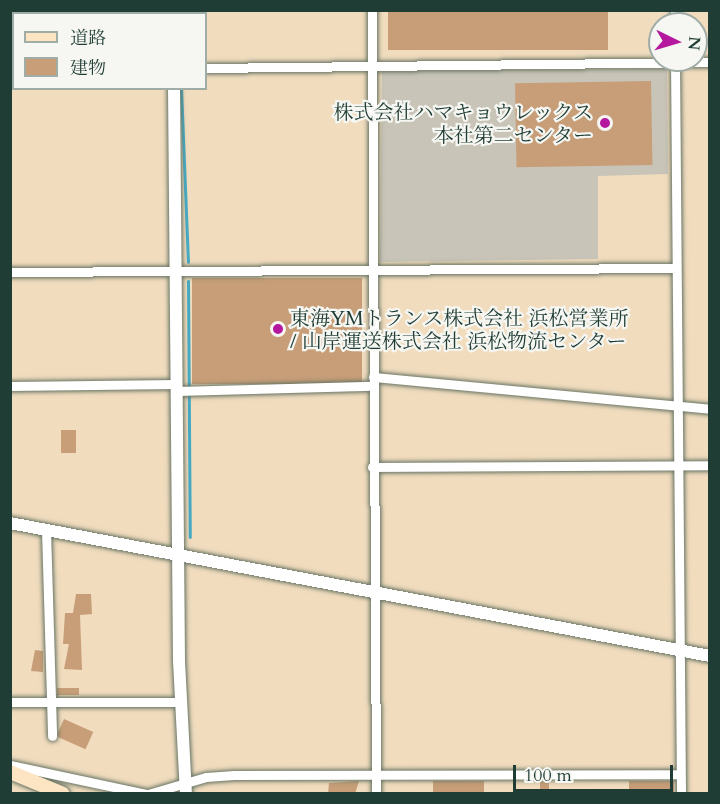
<!DOCTYPE html>
<html>
<head>
<meta charset="utf-8">
<style>
  body { margin:0 }
  #map { position:relative; width:720px; height:804px; overflow:hidden; background:#f1dcbe; font-family:Cardo,"Noto Serif JP",serif }
  div>[style] { position:absolute }
  [style*='--x'] { left:calc(var(--x)*1px); top:calc(var(--y)*1px); width:calc(var(--w)*1px); rotate:calc(var(--a)*1deg) }
  .industrial>* { inset:0; background:#c8c4b8 }
  .stream>* { height:3px; margin:-1.5px; padding:0 1.5px; transform-origin:1.5px; border-radius:1.5px; background:#45abc5 }
  .building>* { inset:0; background:#c79e78; transform-origin:0 0 }
  .roads { filter:drop-shadow(0 0 2px #687564) drop-shadow(0 0 2px #687564) }
  .minor>* { height:9px; margin:-4.5px; padding:0 4.5px; transform-origin:4.5px; border-radius:4.5px; background:#fff }
  .tertiary>* { height:12px; margin:-6px; padding:0 6px; transform-origin:6px; border-radius:6px; background:#fff }
  .secondary>* { height:14px; margin:-7px; padding:0 7px; transform-origin:7px; border-radius:7px; background:#fde5c4 }
  .dots>* { width:16px; height:16px; translate:-50% -50%; box-sizing:border-box; border:3px solid #f6f6f2; border-radius:50% }
  span { translate:-50% -50%; white-space:nowrap; text-align:center; line-height:1.15; -webkit-text-stroke:4.5px #f6f6f2; paint-order:stroke }
  .poi-label { font-size:20px; color:#1f3d34 }
  .right { translate:-100% -50%; text-align:right }
  .left { translate:0 -50%; text-align:left }
  .frame { position:absolute; inset:0; border:12px solid #1f3d34; pointer-events:none }
  .legend { position:absolute; left:12px; top:12px; width:195px; height:78px; box-sizing:border-box; background:#f6f6f2; border:2px solid #a0aca6; margin:0; padding:8px 10px; list-style:none; font-size:18px; color:#1f3d34 }
  .legend li { display:flex; align-items:center; gap:12px; height:30px }
  .legend b { width:30px; border:2px solid #a0aca6 }
  .north { position:absolute; left:648px; top:12px; width:60px; height:60px; box-sizing:border-box; background:#f6f6f2; border:2px solid #a0aca6; border-radius:50%; rotate:95deg; font-size:16px; font-weight:700; line-height:24px; text-align:center; color:#1f3d34 }
  .north::after { content:''; display:block; margin:auto; width:21px; height:27px; background:#b5179e; clip-path:polygon(50% 0,100% 100%,50% 72%,0 100%) }
  .scale { position:absolute; left:513px; top:765px; width:160px; height:27px; box-sizing:border-box; border:3px solid #1f3d34; border-top:0; padding-left:8px; font-size:18px; line-height:21px; white-space:nowrap; color:#1f3d34; -webkit-text-stroke:4px #f6f6f2; paint-order:stroke }
</style>
</head>
<body>
<div id="map">
  <div class="industrial">
    <i style="clip-path:polygon(667px 69px,668px 174px,598px 176px,598px 259px,380px 262px,382px 71px)"></i>
  </div>
  <div class="stream">
    <i style="--x:181;--y:10;--w:4;--a:90"></i>
    <i style="--x:181;--y:88;--w:174;--a:87.7"></i>
    <i style="--x:188;--y:281;--w:256;--a:89.6"></i>
  </div>
  <div class="building">
    <i style="left:388px;top:10px;width:220px;height:40px"></i>
    <i style="left:651px;top:81px;width:84px;height:136px;rotate:89deg"></i>
    <i style="left:192px;top:278px;width:170px;height:106px"></i>
    <i style="left:61px;top:430px;width:15px;height:23px"></i>
    <i style="clip-path:polygon(76px 594px,91px 594px,92px 614px,80px 615px,82px 670px,64px 669px,69px 644px,63px 644px,65px 613px,73px 613px)"></i>
    <i style="clip-path:polygon(35px 650px,43px 651px,43px 672px,31px 671px)"></i>
    <i style="left:57px;top:688px;width:22px;height:7px"></i>
    <i style="left:64px;top:719px;width:32px;height:19px;rotate:24deg"></i>
    <i style="clip-path:polygon(359px 781px,355px 794px,328px 794px,329px 783px)"></i>
    <i style="left:433px;top:781px;width:51px;height:13px"></i>
    <i style="left:540px;top:781px;width:9px;height:10px"></i>
    <i style="left:629px;top:781px;width:45px;height:13px"></i>
  </div>
  <div class="roads">
    <div class="minor">
      <i style="--x:68;--y:10;--w:4;--a:90"></i>
      <i style="--x:372;--y:10;--w:784;--a:89.71"></i>
      <i style="--x:675;--y:10;--w:14;--a:90"></i>
      <i style="--x:675;--y:60;--w:734;--a:89.53"></i>
      <i style="--x:10;--y:68;--w:4;--a:0"></i>
      <i style="--x:206;--y:68;--w:504;--a:-0.68"></i>
      <i style="--x:10;--y:272;--w:666;--a:-0.34"></i>
      <i style="--x:373;--y:377;--w:339;--a:5.4"></i>
      <i style="--x:10;--y:386;--w:167;--a:-0.7"></i>
      <i style="--x:177;--y:391;--w:196;--a:-1.5"></i>
      <i style="--x:372;--y:467;--w:338;--a:-0.3"></i>
      <i style="--x:46;--y:530;--w:206;--a:88.3"></i>
      <i style="--x:10;--y:702;--w:171;--a:0"></i>
      <i style="--x:10;--y:765;--w:139;--a:12"></i>
      <i style="--x:148;--y:794;--w:60;--a:-16.3"></i>
      <i style="--x:206;--y:777;--w:28;--a:-4"></i>
      <i style="--x:234;--y:775;--w:446;--a:-0.1"></i>
    </div>
    <div class="tertiary">
      <i style="--x:173;--y:10;--w:4;--a:90"></i>
      <i style="--x:174;--y:88;--w:573;--a:89.5"></i>
      <i style="--x:179;--y:661;--w:133;--a:87"></i>
      <i style="--x:10;--y:523;--w:713;--a:10.76"></i>
    </div>
    <div class="secondary">
      <i style="--x:10;--y:772;--w:57;--a:22.5"></i>
    </div>
  </div>
  <div class="dots">
    <i style="left:605px;top:123px;background:#b5179e"></i>
    <i style="left:278px;top:329px;background:#b5179e"></i>
  </div>
  <div class="poi-label">
    <span class="right" style="left:593px;top:124px">株式会社ハマキョウレックス<br>本社第二センター</span>
    <span class="left" style="left:290px;top:330px">東海YMトランス株式会社 浜松営業所<br>/ 山岸運送株式会社 浜松物流センター</span>
  </div>
  <div class="frame"></div>
  <ul class="legend">
  <li><b style="height:8px;background:#fde5c4"></b>道路</li>
  <li><b style="height:16px;background:#c79e78"></b>建物</li>
  </ul>
  <div class="north">N</div>
  <div class="scale">100 m</div>
</div>
</body>
</html>
